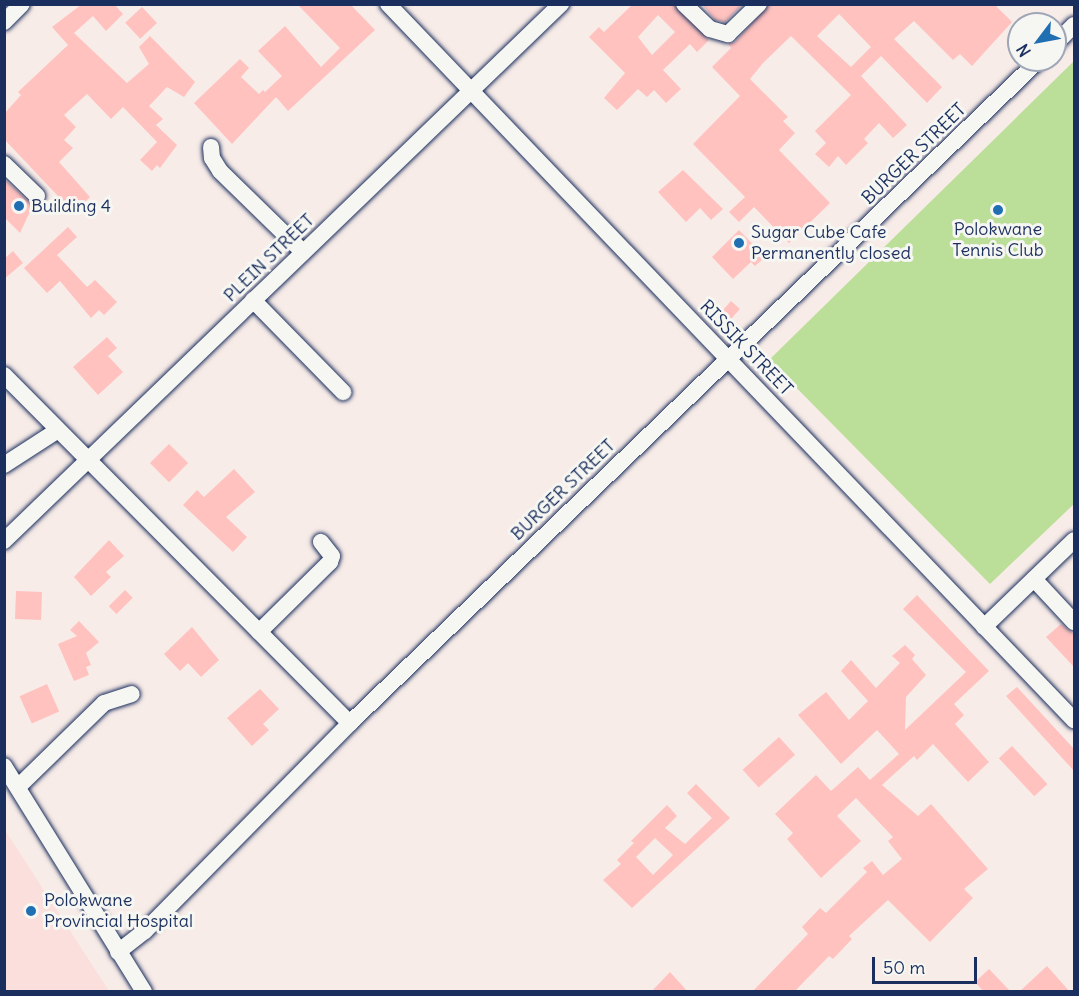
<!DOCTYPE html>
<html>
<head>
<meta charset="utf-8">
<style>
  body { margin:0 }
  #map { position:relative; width:1079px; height:996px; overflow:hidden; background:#f8ece8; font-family:Delius,sans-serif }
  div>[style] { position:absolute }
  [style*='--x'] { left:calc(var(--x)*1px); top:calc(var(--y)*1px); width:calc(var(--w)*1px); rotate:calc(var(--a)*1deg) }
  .built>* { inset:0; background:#fadfdc }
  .green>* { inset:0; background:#bbdf99 }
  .building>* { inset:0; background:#ffc2bf; transform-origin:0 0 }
  .roads { filter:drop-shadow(0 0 2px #1b2f5e) drop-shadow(0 0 2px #1b2f5e) }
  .minor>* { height:16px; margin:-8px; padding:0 8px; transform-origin:8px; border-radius:8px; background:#f6f6f2 }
  .dots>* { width:16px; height:16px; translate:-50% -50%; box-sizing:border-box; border:3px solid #f6f6f2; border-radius:50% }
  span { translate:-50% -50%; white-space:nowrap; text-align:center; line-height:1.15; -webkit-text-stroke:6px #f6f6f2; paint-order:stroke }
  .street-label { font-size:18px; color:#1b2f5e }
  .poi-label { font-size:18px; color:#1b2f5e }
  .left { translate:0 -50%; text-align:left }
  .frame { position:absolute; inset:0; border:6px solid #1b2f5e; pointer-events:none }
  .north { position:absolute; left:1007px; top:12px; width:60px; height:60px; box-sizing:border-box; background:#f6f6f2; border:2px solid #9ea6b7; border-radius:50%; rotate:238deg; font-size:16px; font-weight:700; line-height:24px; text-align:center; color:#1b2f5e }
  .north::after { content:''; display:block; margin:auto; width:21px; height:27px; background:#1f6fb2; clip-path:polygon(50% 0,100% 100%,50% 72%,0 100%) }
  .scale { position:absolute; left:872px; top:957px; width:105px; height:27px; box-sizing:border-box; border:3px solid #1b2f5e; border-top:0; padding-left:8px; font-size:18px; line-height:21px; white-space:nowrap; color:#1b2f5e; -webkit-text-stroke:4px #f6f6f2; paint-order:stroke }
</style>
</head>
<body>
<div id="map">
  <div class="built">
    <i style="clip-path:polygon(4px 830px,5px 830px,109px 991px,5px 991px)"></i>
  </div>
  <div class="green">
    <i style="clip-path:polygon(1074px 61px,1074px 504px,990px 584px,769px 360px)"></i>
  </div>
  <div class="building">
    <i style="clip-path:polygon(82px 4px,114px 4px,123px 14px,106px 31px,93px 16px,74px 33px,127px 83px,149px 64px,139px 47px,150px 36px,195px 82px,184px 97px,167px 87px,149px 106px,163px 119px,156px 125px,177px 145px,160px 168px,157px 165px,152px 171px,140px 160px,157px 142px,123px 107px,111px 119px,87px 94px,64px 115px,76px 127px,64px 140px,73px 148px,59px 162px,90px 197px,74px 213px,4px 139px,4px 114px,21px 95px,18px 92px,68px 45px,52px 27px)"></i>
    <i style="clip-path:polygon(297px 4px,350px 4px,375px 30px,288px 111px,276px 97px,232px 144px,194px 103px,240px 59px,249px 68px,241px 77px,259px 94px,263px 90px,265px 92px,282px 76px,258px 51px,285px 26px,321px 67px,340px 48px)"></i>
    <i style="clip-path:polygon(evenodd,633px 4px,674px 4px,709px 40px,697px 52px,690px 44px,663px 70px,681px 89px,666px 103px,654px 90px,647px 97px,638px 89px,617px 110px,604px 98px,625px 73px,589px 37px,599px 27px,604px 32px,633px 4px,658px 15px,675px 32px,652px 55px,638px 37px,658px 15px)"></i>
    <i style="clip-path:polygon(702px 4px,743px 4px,725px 22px,715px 20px)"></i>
    <i style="clip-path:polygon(evenodd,769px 4px,994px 4px,1012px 22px,972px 66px,960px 54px,953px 60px,914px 21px,894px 39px,942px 87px,927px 103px,881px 56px,861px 76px,907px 125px,893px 138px,879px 123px,864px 139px,868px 143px,846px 165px,838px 156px,829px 167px,815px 154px,826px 143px,815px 131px,851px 95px,791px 36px,763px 63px,750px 79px,788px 117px,783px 121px,795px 133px,779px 150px,830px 203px,789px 243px,754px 207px,739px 222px,729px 212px,745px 197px,693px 144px,740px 96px,712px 67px,731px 48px,728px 44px,735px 42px,769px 4px,839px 14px,871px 47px,851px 67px,817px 36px,839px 14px)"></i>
    <i style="left:142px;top:7px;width:22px;height:23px;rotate:47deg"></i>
    <i style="clip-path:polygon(683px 170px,723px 209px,711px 220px,700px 208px,686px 222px,658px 192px)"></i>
    <i style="clip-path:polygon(4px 179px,33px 205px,20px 233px,4px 217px)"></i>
    <i style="clip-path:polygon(68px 227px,77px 237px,57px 255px,87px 287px,95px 280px,117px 302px,104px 315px,99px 310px,91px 318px,60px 281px,47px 293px,24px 268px)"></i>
    <i style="clip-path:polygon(739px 230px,765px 257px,755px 266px,751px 262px,733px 279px,712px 257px)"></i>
    <i style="clip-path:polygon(13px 251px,23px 263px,4px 279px,4px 259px)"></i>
    <i style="left:731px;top:301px;width:12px;height:13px;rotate:42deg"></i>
    <i style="clip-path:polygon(107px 337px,117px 348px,108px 356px,123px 372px,98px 395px,73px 367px)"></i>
    <i style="left:169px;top:444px;width:27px;height:27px;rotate:45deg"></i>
    <i style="clip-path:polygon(234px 469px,255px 492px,226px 517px,247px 537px,233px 552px,183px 505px,197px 490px,204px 497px)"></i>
    <i style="clip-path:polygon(109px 540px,124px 556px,106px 572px,111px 577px,91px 596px,74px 577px)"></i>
    <i style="left:125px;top:590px;width:11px;height:23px;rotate:45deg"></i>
    <i style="left:16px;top:591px;width:26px;height:28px;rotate:2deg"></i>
    <i style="clip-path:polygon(917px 595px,989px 671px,954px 704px,964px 715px,955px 724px,989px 762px,968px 782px,933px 744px,917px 760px,914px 756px,882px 785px,918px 816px,931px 804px,988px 869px,964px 889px,973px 898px,930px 942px,888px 900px,849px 936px,852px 939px,833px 959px,829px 956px,794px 992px,752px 992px,808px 934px,802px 927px,820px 908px,826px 913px,867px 872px,863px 868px,872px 861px,883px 875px,902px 859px,888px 841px,893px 837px,856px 798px,837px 816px,861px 841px,821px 878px,787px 839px,793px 833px,775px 814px,816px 775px,831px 791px,858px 767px,870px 780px,899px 754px,877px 730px,841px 764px,798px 715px,826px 692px,849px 720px,868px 701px,841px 671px,851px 660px,876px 688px,900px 663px,892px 656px,905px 645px,915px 655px,912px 659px,926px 675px,906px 697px,905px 730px,966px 672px,903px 609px)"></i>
    <i style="clip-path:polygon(79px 621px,99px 642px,86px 653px,91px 665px,86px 667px,89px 675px,74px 681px,58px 644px,77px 636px,70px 630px)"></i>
    <i style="clip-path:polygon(1061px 624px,1074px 634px,1074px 667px,1046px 637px)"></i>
    <i style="clip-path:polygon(192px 627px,219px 660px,201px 677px,188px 663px,180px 671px,164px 654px)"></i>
    <i style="left:47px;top:684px;width:30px;height:30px;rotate:66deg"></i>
    <i style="clip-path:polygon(1017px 687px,1074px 749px,1074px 771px,1006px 696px)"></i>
    <i style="clip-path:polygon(260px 689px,279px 709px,263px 724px,269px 730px,252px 746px,227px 718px)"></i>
    <i style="left:779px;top:737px;width:24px;height:49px;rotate:48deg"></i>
    <i style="left:1012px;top:746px;width:52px;height:18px;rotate:47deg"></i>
    <i style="clip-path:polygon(evenodd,696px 784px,730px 818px,632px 908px,603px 880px,621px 864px,617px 860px,634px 843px,631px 841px,667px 805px,677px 816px,665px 828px,685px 844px,712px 818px,687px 793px,696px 784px,655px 838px,673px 855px,653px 875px,636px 857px,655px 838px)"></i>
    <i style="clip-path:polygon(1047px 966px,1070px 992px,1019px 992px)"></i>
    <i style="clip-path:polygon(989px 969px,1011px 992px,984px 992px,975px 982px)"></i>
    <i style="clip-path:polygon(670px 972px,688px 992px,651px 992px)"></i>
  </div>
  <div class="roads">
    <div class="minor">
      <i style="--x:388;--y:4;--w:992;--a:46.23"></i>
      <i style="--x:684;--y:4;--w:36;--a:44"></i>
      <i style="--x:710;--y:29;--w:19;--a:16"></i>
      <i style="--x:728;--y:34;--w:43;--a:-44.1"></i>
      <i style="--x:4;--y:22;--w:25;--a:-45"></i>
      <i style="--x:1055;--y:44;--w:27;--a:-45"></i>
      <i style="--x:211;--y:147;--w:11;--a:85"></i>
      <i style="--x:212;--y:158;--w:15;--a:58"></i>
      <i style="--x:220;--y:171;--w:116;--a:44.3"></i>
      <i style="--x:4;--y:164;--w:46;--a:44.1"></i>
      <i style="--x:253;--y:300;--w:129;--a:45.6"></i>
      <i style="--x:4;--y:375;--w:491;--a:45.2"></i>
      <i style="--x:4;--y:465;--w:64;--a:-32.9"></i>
      <i style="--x:4;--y:541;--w:774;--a:-43.95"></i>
      <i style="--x:1034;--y:579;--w:59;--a:47.1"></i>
      <i style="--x:984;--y:627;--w:125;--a:-44"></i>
      <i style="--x:259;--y:632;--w:100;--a:-44.6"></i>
      <i style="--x:330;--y:562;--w:6;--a:-72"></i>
      <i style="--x:332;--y:556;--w:18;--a:-128"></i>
      <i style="--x:4;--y:766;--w:266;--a:58.2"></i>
      <i style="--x:18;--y:787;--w:120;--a:-44.3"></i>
      <i style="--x:104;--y:703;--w:29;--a:-18"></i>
      <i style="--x:118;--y:952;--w:34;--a:-38"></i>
      <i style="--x:145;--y:931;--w:292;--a:-45.4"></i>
      <i style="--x:350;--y:723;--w:956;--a:-43.9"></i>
    </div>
  </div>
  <div class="dots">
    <i style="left:19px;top:206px;background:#1f6fb2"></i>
    <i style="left:998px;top:210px;background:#1f6fb2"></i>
    <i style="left:739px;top:243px;background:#1f6fb2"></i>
    <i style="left:31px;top:911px;background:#1f6fb2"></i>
  </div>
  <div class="street-label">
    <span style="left:914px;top:154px;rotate:-44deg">BURGER STREET</span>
    <span style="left:269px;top:258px;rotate:-44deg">PLEIN STREET</span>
    <span style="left:746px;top:348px;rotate:46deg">RISSIK STREET</span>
    <span style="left:563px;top:490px;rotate:-44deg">BURGER STREET</span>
  </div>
  <div class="poi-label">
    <span class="left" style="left:31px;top:206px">Building 4</span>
    <span style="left:998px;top:240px">Polokwane<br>Tennis Club</span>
    <span class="left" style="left:751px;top:243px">Sugar Cube Cafe<br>Permanently closed</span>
    <span class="left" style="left:44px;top:911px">Polokwane<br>Provincial Hospital</span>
  </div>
  <div class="frame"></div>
  <div class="north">N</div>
  <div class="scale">50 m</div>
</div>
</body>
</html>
